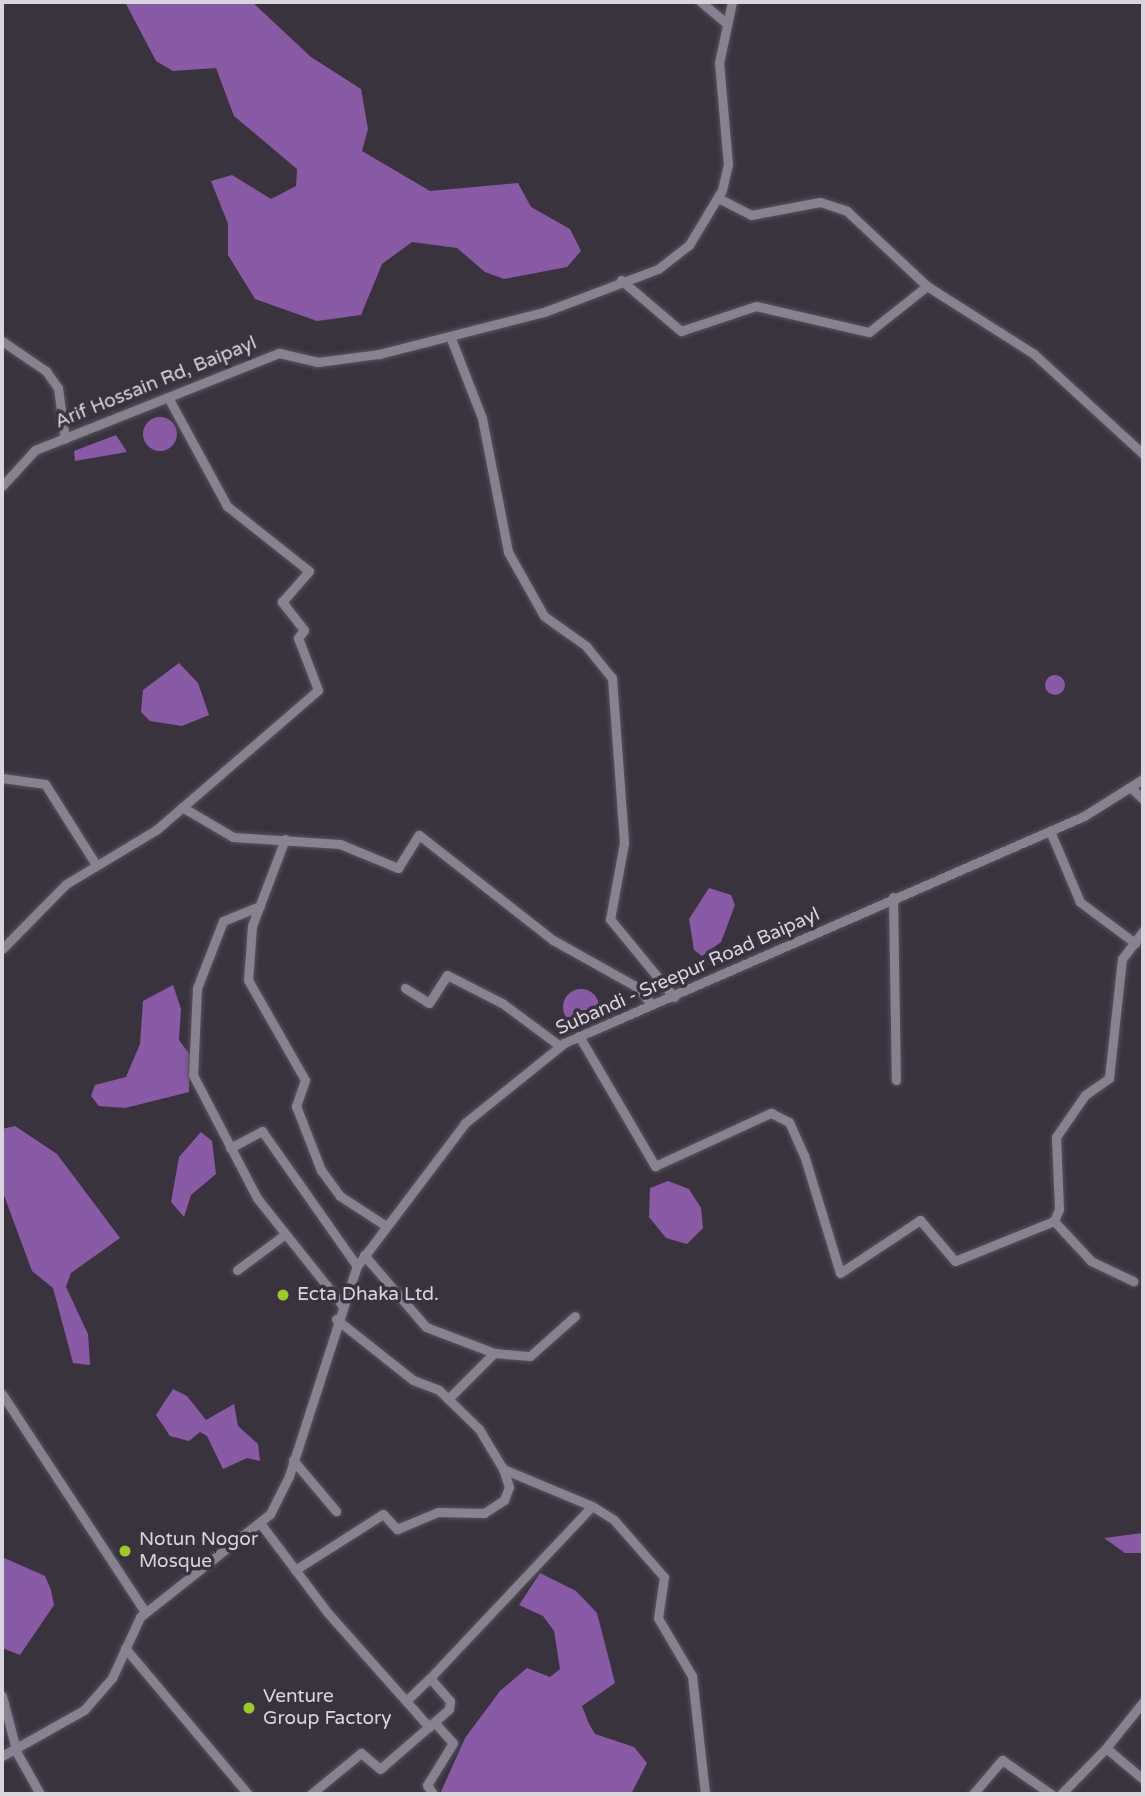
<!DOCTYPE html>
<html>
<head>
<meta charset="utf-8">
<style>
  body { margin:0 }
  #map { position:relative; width:1145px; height:1796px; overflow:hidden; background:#3a333f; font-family:"Varela Round",sans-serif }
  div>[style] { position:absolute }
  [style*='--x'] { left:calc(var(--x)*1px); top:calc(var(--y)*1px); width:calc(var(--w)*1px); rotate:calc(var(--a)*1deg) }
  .water>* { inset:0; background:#885ba4 }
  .round { border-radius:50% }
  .roads { filter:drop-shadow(0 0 2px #58525d) drop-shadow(0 0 2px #58525d) }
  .minor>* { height:9px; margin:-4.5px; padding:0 4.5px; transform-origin:4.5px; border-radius:4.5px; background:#8a8190 }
  .dots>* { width:19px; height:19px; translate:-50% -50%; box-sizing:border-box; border:4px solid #3a333f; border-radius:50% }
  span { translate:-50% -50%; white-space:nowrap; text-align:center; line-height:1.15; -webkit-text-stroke:7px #3a333f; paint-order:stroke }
  .street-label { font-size:19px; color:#d9d5dd }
  .poi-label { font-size:19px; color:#d9d5dd }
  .left { translate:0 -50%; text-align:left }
  .frame { position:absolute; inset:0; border:4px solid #d9d5dd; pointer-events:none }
</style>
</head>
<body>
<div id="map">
  <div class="water">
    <i style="clip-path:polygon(125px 2px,252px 2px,311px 57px,361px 89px,368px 129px,362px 151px,430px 191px,518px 183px,531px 207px,570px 229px,581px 251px,567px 267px,504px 279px,485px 272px,457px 248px,412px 242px,382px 264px,361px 315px,317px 321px,255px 299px,228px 255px,228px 224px,211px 181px,232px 175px,271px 199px,296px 186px,297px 169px,234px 116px,216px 68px,173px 71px,156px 61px)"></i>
    <i class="round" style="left:143px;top:417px;width:34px;height:34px"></i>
    <i style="clip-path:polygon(116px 435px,127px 452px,75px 461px,74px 451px)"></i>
    <i style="clip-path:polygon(179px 663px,198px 683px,209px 715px,182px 726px,150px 721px,141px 712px,143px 690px)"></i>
    <i class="round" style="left:1045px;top:675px;width:20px;height:20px"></i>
    <i style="clip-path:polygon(709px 888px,731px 895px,735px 905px,721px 942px,702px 956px,694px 950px,689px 919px)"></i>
    <i style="clip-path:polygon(173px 985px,181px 1009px,179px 1040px,190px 1055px,189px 1092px,125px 1108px,99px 1106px,91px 1096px,95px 1085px,126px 1077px,140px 1044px,143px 1001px)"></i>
    <i class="round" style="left:563px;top:989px;width:36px;height:36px"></i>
    <i style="clip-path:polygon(15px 1126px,57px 1154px,120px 1238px,71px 1273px,66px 1287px,88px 1334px,90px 1365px,73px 1363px,53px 1288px,32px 1271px,2px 1190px,2px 1129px)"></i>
    <i style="clip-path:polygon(201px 1132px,212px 1141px,216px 1174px,191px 1195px,184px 1217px,171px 1202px,179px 1157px)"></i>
    <i style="clip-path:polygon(668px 1181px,689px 1189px,701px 1208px,703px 1228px,687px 1244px,666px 1238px,649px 1217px,650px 1188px)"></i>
    <i style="clip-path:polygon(173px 1389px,187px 1396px,206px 1420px,234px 1404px,238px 1426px,258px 1444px,260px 1461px,247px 1458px,223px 1469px,207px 1436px,200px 1432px,189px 1441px,170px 1436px,156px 1415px)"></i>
    <i style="clip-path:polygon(1143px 1533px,1142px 1553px,1125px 1553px,1104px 1538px)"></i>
    <i style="clip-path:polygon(2px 1557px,45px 1576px,51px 1590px,54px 1605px,20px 1655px,2px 1648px)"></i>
    <i style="clip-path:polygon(540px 1573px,576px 1591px,597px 1613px,615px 1683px,582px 1706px,589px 1724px,595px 1734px,634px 1747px,647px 1763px,631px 1794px,440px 1794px,465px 1738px,500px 1691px,527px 1668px,550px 1677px,560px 1669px,554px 1631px,543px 1616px,519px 1605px)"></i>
  </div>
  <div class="roads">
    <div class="minor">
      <i style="--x:701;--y:2;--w:31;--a:40"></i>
      <i style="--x:718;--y:198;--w:37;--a:27"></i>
      <i style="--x:751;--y:215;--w:70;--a:-10.7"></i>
      <i style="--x:820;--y:202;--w:28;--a:18"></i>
      <i style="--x:847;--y:211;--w:110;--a:43.2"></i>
      <i style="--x:927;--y:286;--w:127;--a:32.4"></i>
      <i style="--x:1034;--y:354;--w:148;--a:42.5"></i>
      <i style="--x:621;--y:280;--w:79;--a:40.4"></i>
      <i style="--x:681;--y:331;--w:79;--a:-18.4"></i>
      <i style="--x:756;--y:306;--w:116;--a:13"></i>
      <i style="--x:869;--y:332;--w:74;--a:-38.4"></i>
      <i style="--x:450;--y:336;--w:88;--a:68.7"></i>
      <i style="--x:482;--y:418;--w:136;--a:79"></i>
      <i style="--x:508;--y:552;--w:73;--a:60.6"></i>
      <i style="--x:544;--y:616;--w:52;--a:35.5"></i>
      <i style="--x:586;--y:646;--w:41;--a:50.9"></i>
      <i style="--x:612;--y:678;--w:165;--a:85.8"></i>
      <i style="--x:624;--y:843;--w:77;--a:100.4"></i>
      <i style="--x:610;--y:919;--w:101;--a:50.6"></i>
      <i style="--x:2;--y:341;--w:53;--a:34.3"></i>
      <i style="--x:46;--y:371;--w:21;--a:55"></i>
      <i style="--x:58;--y:388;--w:51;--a:82.2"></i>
      <i style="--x:2;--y:486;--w:49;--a:-47.5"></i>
      <i style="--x:35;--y:450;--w:263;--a:-21.7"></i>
      <i style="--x:279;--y:353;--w:40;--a:13"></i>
      <i style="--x:318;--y:362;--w:62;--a:-7.5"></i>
      <i style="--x:379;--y:354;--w:170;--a:-14.3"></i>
      <i style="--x:544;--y:312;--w:122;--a:-20.7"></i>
      <i style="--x:658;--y:269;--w:39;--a:-38"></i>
      <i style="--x:689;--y:245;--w:64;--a:-59"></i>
      <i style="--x:722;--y:190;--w:26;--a:-77"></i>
      <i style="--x:728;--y:165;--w:102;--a:-95"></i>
      <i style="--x:719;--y:63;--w:62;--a:-78"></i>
      <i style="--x:2;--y:778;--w:43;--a:7.9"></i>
      <i style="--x:45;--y:784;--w:93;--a:57.7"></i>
      <i style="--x:1130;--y:787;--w:18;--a:43"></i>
      <i style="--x:182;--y:807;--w:59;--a:30.5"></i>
      <i style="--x:233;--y:837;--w:107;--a:3.7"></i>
      <i style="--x:340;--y:844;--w:63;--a:22.5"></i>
      <i style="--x:398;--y:868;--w:39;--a:-58"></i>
      <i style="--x:419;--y:835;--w:170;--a:38.1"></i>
      <i style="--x:553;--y:940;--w:96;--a:29.2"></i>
      <i style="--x:637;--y:987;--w:23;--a:50"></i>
      <i style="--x:1050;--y:831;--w:77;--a:67.1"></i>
      <i style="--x:1080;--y:902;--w:69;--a:36.7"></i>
      <i style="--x:285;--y:839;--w:93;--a:110.8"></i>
      <i style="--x:252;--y:926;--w:54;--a:94.2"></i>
      <i style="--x:248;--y:980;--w:115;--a:60.3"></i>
      <i style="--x:305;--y:1080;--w:28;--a:109"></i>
      <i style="--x:296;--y:1106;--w:69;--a:68.7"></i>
      <i style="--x:321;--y:1170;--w:32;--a:54"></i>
      <i style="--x:340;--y:1196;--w:51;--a:33.1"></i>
      <i style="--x:893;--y:897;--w:183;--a:89.1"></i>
      <i style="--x:260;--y:906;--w:40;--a:158"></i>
      <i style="--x:223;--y:921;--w:72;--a:111.2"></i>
      <i style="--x:197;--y:988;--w:87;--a:92.6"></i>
      <i style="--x:193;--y:1075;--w:139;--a:62.5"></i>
      <i style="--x:257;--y:1198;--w:138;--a:51.5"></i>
      <i style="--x:2;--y:949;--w:91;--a:-45.4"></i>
      <i style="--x:66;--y:884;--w:105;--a:-31"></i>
      <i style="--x:156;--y:830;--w:214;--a:-40.8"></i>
      <i style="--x:318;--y:690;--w:56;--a:-111"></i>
      <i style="--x:298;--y:638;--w:10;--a:-53"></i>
      <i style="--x:304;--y:630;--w:36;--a:-128"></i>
      <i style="--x:282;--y:602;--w:41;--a:-48.9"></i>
      <i style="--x:309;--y:571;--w:105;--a:-141.6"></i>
      <i style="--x:227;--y:506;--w:122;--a:-118.5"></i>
      <i style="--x:405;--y:988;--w:28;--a:32"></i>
      <i style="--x:429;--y:1003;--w:33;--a:-57"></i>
      <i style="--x:447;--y:975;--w:62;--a:27"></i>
      <i style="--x:502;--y:1003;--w:72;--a:36.6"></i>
      <i style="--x:579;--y:1036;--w:151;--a:59.7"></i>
      <i style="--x:655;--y:1166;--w:128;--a:-24.6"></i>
      <i style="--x:771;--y:1113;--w:20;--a:27"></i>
      <i style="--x:789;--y:1122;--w:36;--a:66"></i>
      <i style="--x:804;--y:1155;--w:123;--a:73"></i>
      <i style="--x:840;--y:1273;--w:96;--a:-33.5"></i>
      <i style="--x:920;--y:1220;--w:54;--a:49.5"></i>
      <i style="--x:955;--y:1261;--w:107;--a:-22"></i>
      <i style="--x:1054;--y:1221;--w:13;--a:-67"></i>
      <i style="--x:1059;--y:1209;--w:72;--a:-92.4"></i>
      <i style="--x:1056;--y:1137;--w:51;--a:-55.4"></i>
      <i style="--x:1085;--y:1095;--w:29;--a:-35"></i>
      <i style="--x:1109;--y:1078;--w:120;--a:-83.8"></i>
      <i style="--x:1122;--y:959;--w:35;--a:-53"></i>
      <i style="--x:230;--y:1148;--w:36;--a:-28"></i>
      <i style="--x:262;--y:1131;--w:165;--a:54.9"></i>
      <i style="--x:1054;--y:1221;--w:54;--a:47.2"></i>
      <i style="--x:1091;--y:1261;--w:47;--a:25.5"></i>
      <i style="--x:364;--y:1255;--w:95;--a:49.3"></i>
      <i style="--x:426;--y:1327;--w:73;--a:20.9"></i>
      <i style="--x:237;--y:1270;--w:59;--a:-36.7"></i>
      <i style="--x:336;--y:1319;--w:98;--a:38.4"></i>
      <i style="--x:413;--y:1380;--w:28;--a:21"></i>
      <i style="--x:439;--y:1390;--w:56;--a:44.3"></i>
      <i style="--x:479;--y:1429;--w:47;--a:59"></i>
      <i style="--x:503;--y:1469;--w:96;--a:22.6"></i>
      <i style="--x:2;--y:1394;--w:261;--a:56.7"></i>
      <i style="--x:448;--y:1399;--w:65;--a:-45"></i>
      <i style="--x:494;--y:1353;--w:36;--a:5"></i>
      <i style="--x:530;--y:1356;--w:60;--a:-41.6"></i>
      <i style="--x:293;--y:1460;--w:67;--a:49.9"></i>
      <i style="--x:260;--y:1523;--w:111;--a:53"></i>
      <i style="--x:327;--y:1612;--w:154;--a:48.4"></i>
      <i style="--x:295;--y:1570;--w:104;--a:-32.5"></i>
      <i style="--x:383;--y:1514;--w:21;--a:47"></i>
      <i style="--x:397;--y:1529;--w:44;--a:-22.5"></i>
      <i style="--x:438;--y:1512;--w:46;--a:1.2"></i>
      <i style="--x:484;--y:1513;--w:24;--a:-33"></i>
      <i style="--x:504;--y:1500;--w:14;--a:-69"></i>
      <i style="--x:509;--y:1487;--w:19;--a:-108"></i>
      <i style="--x:125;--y:1648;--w:191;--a:49.9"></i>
      <i style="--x:2;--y:1696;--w:59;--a:75.3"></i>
      <i style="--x:17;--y:1753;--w:47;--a:60.7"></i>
      <i style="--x:406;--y:1701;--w:33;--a:-44"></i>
      <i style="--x:1106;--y:1748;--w:59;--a:-51.2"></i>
      <i style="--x:2;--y:1756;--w:94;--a:-29.3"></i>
      <i style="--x:84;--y:1710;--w:43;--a:-48.8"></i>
      <i style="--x:112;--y:1678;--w:67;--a:-65.3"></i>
      <i style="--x:140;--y:1617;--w:166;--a:-38.4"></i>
      <i style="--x:270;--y:1514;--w:42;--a:-63.4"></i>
      <i style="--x:289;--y:1476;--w:221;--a:-72.1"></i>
      <i style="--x:357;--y:1266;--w:179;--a:-52.9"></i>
      <i style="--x:465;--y:1123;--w:127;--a:-38.9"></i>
      <i style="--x:564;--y:1043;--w:567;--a:-23.58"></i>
      <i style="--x:1084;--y:816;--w:70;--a:-32.1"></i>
      <i style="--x:311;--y:1794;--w:65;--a:-39.4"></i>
      <i style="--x:361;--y:1753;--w:25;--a:40"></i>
      <i style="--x:380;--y:1769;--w:91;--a:-41"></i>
      <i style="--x:449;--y:1709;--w:8;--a:-83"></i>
      <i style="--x:450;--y:1701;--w:30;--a:-131"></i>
      <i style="--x:430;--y:1678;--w:236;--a:-46.7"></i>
      <i style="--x:592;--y:1506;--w:26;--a:32"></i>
      <i style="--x:614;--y:1520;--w:76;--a:48.7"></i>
      <i style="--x:664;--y:1577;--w:41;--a:98.3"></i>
      <i style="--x:658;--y:1618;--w:67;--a:59.6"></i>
      <i style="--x:692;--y:1676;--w:119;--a:83.7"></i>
      <i style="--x:433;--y:1794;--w:11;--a:-124"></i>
      <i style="--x:427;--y:1785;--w:49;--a:-58.2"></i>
      <i style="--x:453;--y:1743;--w:27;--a:-132"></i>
      <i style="--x:973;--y:1794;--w:45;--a:-49.5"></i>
      <i style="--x:1002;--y:1760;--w:60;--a:34.8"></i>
      <i style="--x:1061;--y:1794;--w:64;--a:-45.6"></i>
      <i style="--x:1106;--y:1748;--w:48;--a:40"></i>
    </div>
  </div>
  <div class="dots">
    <i style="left:283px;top:1295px;background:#9fca2c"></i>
    <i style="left:125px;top:1551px;background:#9fca2c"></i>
    <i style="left:249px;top:1708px;background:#9fca2c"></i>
  </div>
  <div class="street-label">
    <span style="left:156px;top:383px;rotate:-22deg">Arif Hossain Rd, Baipayl</span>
    <span style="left:688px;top:972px;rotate:-24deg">Subandi - Sreepur Road Baipayl</span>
  </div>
  <div class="poi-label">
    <span class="left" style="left:297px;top:1295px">Ecta Dhaka Ltd.</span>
    <span class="left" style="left:139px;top:1551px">Notun Nogor<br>Mosque</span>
    <span class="left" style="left:263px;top:1708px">Venture<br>Group Factory</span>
  </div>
  <div class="frame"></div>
</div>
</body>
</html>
